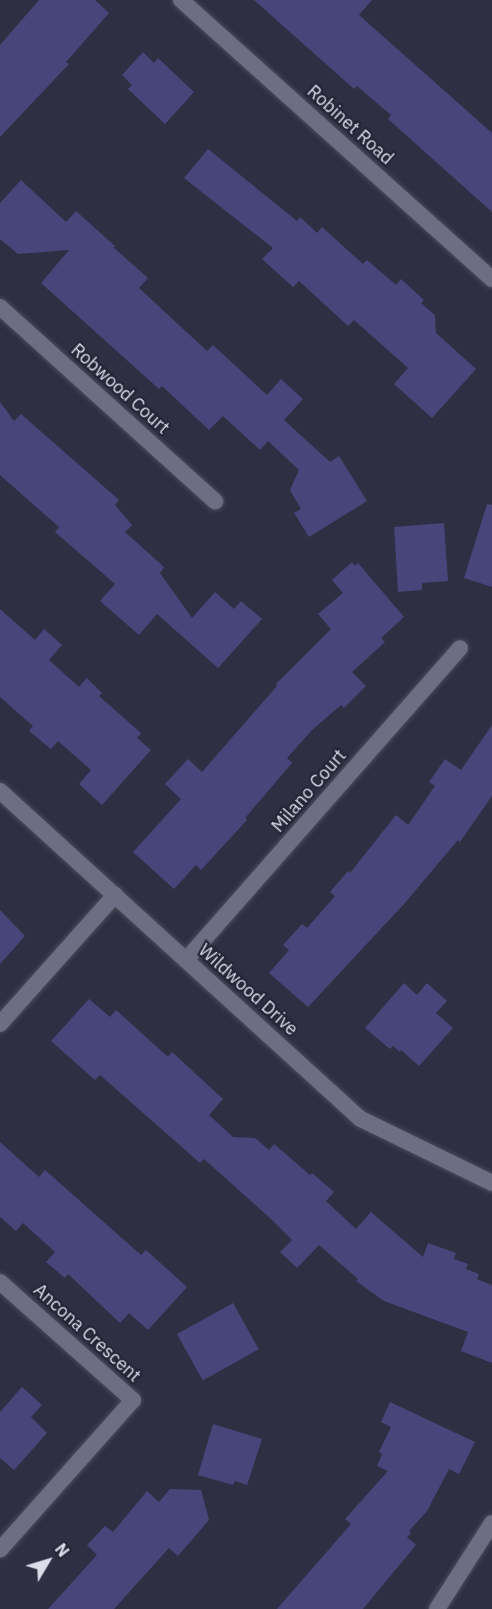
<!DOCTYPE html>
<html>
<head>
<meta charset="utf-8">
<style>
  body { margin:0 }
  #map { position:relative; width:492px; height:1609px; overflow:hidden; background:#2f2f43; font-family:"IBM Plex Sans",sans-serif }
  div>[style] { position:absolute }
  [style*='--x'] { left:calc(var(--x)*1px); top:calc(var(--y)*1px); width:calc(var(--w)*1px); rotate:calc(var(--a)*1deg) }
  .building>* { inset:0; background:#48457a; transform-origin:0 0 }
  .roads { filter:drop-shadow(0 0 2px #4a4a5b) drop-shadow(0 0 2px #4a4a5b) }
  .minor>* { height:16px; margin:-8px; padding:0 8px; transform-origin:8px; border-radius:8px; background:#6d6e84 }
  span { translate:-50% -50%; white-space:nowrap; text-align:center; line-height:1.15; -webkit-text-stroke:4.5px #252538; paint-order:stroke }
  .street-label { font-size:18px; color:#dcddea }
  .north { position:absolute; left:18px; top:1531px; width:60px; height:60px; -webkit-text-stroke:4px #252538; paint-order:stroke; rotate:52deg; font-size:16px; font-weight:700; line-height:24px; text-align:center; color:#dcddea }
  .north::after { content:''; display:block; margin:auto; width:21px; height:27px; background:#dcddea; clip-path:polygon(50% 0,100% 100%,50% 72%,0 100%) }
</style>
</head>
<body>
<div id="map">
  <div class="building">
    <i style="clip-path:polygon(39px 0,95px 0,109px 13px,66px 62px,69px 64px,0 137px,0 45px)"></i>
    <i style="clip-path:polygon(254px 0,372px 0,359px 15px,492px 133px,492px 212px,388px 119px,391px 115px,357px 86px,354px 89px)"></i>
    <i style="clip-path:polygon(143px 52px,154px 63px,158px 58px,194px 92px,165px 124px,128px 89px,132px 85px,122px 75px)"></i>
    <i style="clip-path:polygon(208px 149px,297px 221px,300px 217px,317px 233px,322px 227px,363px 264px,367px 260px,396px 285px,401px 279px,424px 300px,421px 303px,435px 315px,436px 333px,476px 369px,432px 418px,394px 384px,408px 368px,354px 320px,348px 326px,299px 281px,293px 287px,262px 259px,273px 248px,184px 178px)"></i>
    <i style="clip-path:polygon(21px 180px,66px 222px,76px 211px,116px 247px,113px 247px,148px 278px,139px 288px,207px 351px,213px 345px,267px 395px,281px 379px,303px 399px,284px 420px,330px 462px,339px 456px,367px 501px,309px 537px,294px 513px,301px 509px,290px 490px,299px 470px,268px 441px,260px 450px,223px 416px,209px 430px,162px 386px,159px 389px,41px 283px,69px 250px,18px 254px,0 239px,0 203px)"></i>
    <i style="clip-path:polygon(0 402px,14px 421px,21px 414px,119px 500px,115px 505px,132px 525px,125px 532px,164px 567px,160px 573px,192px 618px,215px 592px,234px 609px,241px 601px,262px 619px,218px 668px,157px 614px,139px 635px,100px 601px,115px 584px,55px 532px,59px 527px,0 475px)"></i>
    <i style="clip-path:polygon(487px 504px,492px 505px,492px 587px,464px 578px)"></i>
    <i style="clip-path:polygon(444px 523px,448px 581px,422px 583px,422px 590px,398px 592px,394px 527px)"></i>
    <i style="clip-path:polygon(352px 562px,355px 566px,358px 563px,404px 617px,381px 638px,385px 642px,352px 672px,366px 686px,344px 708px,341px 705px,312px 730px,287px 758px,292px 763px,245px 818px,247px 820px,201px 870px,196px 865px,174px 889px,133px 852px,181px 799px,165px 784px,188px 759px,202px 772px,277px 686px,276px 684px,331px 629px,318px 614px,343px 593px,332px 580px)"></i>
    <i style="clip-path:polygon(0 609px,35px 640px,44px 629px,62px 645px,49px 660px,79px 687px,87px 678px,102px 693px,99px 696px,141px 733px,137px 738px,151px 750px,102px 805px,79px 784px,91px 770px,58px 741px,51px 749px,29px 731px,33px 726px,0 697px)"></i>
    <i style="clip-path:polygon(492px 725px,492px 796px,460px 842px,458px 840px,404px 904px,308px 1007px,269px 973px,289px 950px,283px 945px,302px 924px,307px 928px,335px 896px,330px 892px,348px 871px,350px 873px,396px 815px,408px 825px,435px 786px,429px 782px,445px 759px,461px 770px)"></i>
    <i style="clip-path:polygon(0 910px,25px 936px,0 964px)"></i>
    <i style="clip-path:polygon(404px 983px,417px 995px,427px 983px,447px 1001px,436px 1013px,453px 1028px,419px 1066px,401px 1050px,400px 1052px,393px 1046px,390px 1049px,365px 1028px)"></i>
    <i style="clip-path:polygon(89px 999px,110px 1017px,116px 1010px,168px 1057px,172px 1052px,223px 1099px,209px 1115px,233px 1137px,255px 1138px,269px 1150px,274px 1144px,310px 1175px,312px 1173px,334px 1192px,326px 1201px,356px 1229px,371px 1212px,423px 1257px,428px 1243px,456px 1253px,454px 1259px,468px 1264px,466px 1269px,479px 1274px,477px 1279px,492px 1285px,492px 1363px,461px 1351px,468px 1332px,384px 1301px,356px 1281px,358px 1279px,319px 1245px,297px 1268px,280px 1252px,292px 1240px,271px 1219px,204px 1159px,200px 1163px,100px 1075px,95px 1080px,51px 1041px)"></i>
    <i style="clip-path:polygon(0 1142px,39px 1177px,45px 1170px,141px 1255px,146px 1250px,187px 1287px,148px 1330px,129px 1313px,120px 1323px,68px 1274px,65px 1278px,46px 1262px,55px 1252px,23px 1223px,16px 1231px,0 1217px)"></i>
    <i style="left:233px;top:1303px;width:53px;height:64px;rotate:61deg"></i>
    <i style="clip-path:polygon(22px 1387px,42px 1405px,31px 1417px,47px 1433px,14px 1470px,0 1458px,0 1412px)"></i>
    <i style="clip-path:polygon(390px 1402px,475px 1442px,459px 1474px,449px 1469px,427px 1511px,409px 1531px,411px 1533px,407px 1537px,416px 1545px,363px 1609px,277px 1609px,351px 1524px,345px 1519px,388px 1471px,377px 1466px,382px 1454px,379px 1452px,391px 1427px,381px 1422px)"></i>
    <i style="clip-path:polygon(213px 1424px,262px 1439px,247px 1485px,235px 1481px,233px 1485px,198px 1475px)"></i>
    <i style="clip-path:polygon(170px 1489px,201px 1490px,209px 1520px,178px 1556px,169px 1548px,114px 1609px,48px 1609px,97px 1555px,87px 1545px,105px 1526px,113px 1532px,147px 1491px,159px 1502px)"></i>
  </div>
  <div class="roads">
    <div class="minor">
      <i style="--x:181;--y:0;--w:418;--a:41.9"></i>
      <i style="--x:0;--y:307;--w:290;--a:42.1"></i>
      <i style="--x:0;--y:791;--w:488;--a:42.3"></i>
      <i style="--x:361;--y:1119;--w:146;--a:26"></i>
      <i style="--x:186;--y:960;--w:415;--a:-48.7"></i>
      <i style="--x:0;--y:1024;--w:173;--a:-48.3"></i>
      <i style="--x:0;--y:1282;--w:178;--a:41.6"></i>
      <i style="--x:133;--y:1400;--w:200;--a:131.6"></i>
      <i style="--x:437;--y:1609;--w:102;--a:-57.4"></i>
    </div>
  </div>
  <div class="street-label">
    <span style="left:350px;top:125px;rotate:42deg">Robinet Road</span>
    <span style="left:120px;top:389px;rotate:42deg">Robwood Court</span>
    <span style="left:309px;top:791px;rotate:-49deg">Milano Court</span>
    <span style="left:248px;top:990px;rotate:42deg">Wildwood Drive</span>
    <span style="left:87px;top:1333px;rotate:42deg">Ancona Crescent</span>
  </div>
  <div class="north">N</div>
</div>
</body>
</html>
